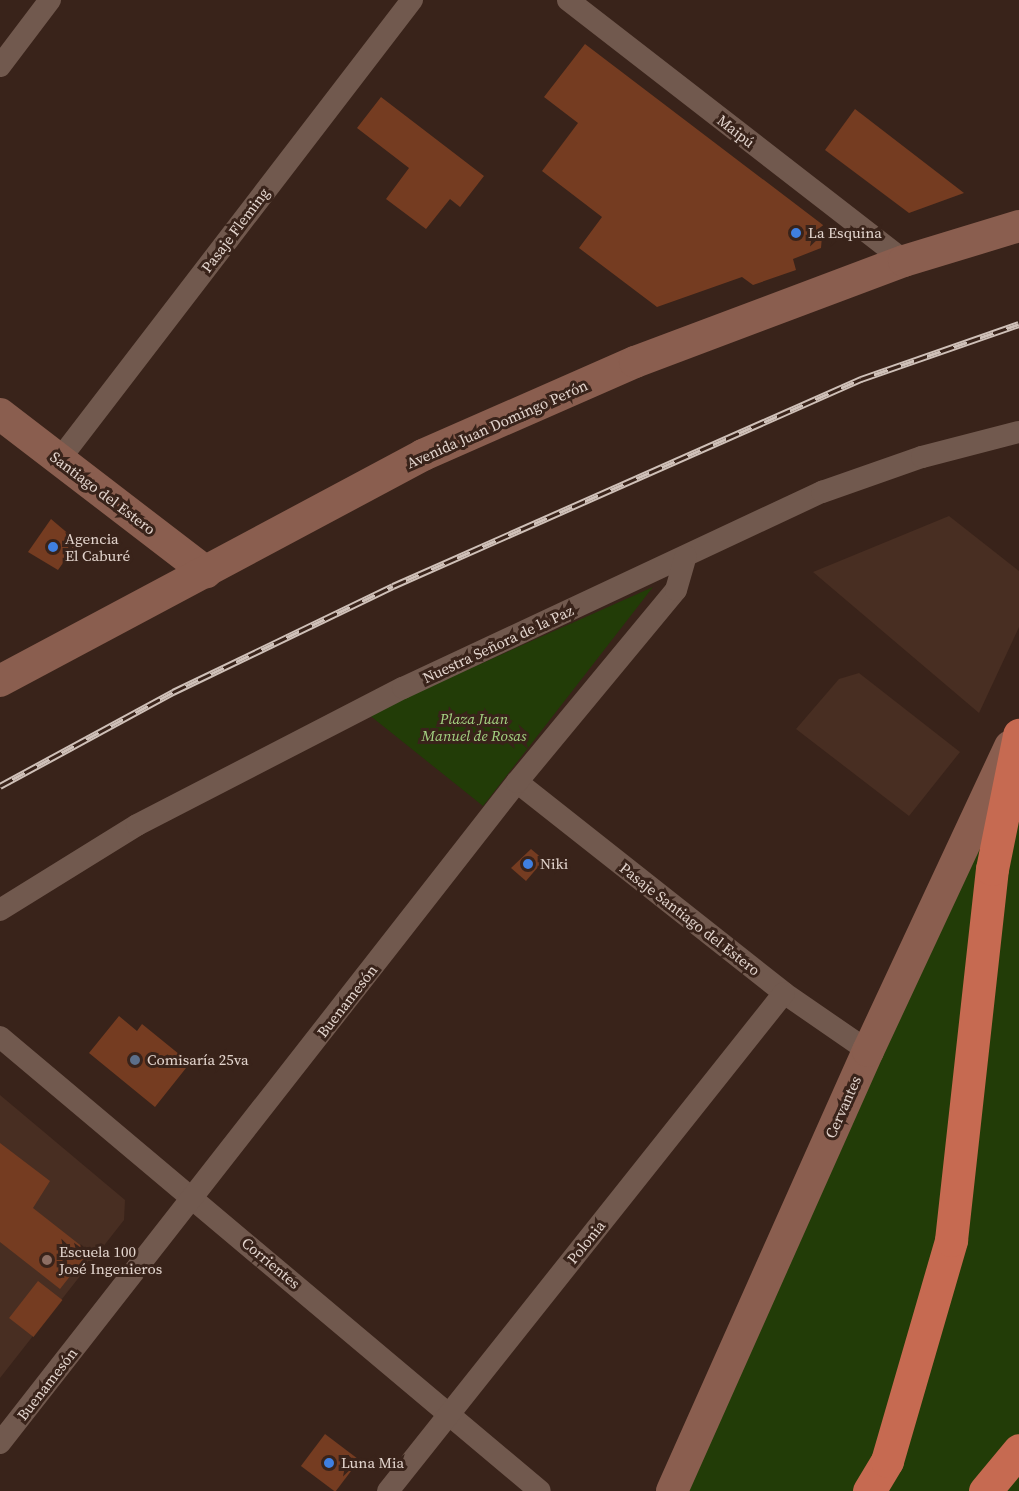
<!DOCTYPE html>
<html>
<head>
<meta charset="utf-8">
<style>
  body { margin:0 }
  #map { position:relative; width:1019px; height:1491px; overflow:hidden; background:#39231a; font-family:"Source Serif 4",serif }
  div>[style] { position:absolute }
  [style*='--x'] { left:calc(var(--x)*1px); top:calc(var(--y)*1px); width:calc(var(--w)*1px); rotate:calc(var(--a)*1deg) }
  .built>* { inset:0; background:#482e22 }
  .green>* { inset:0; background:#223c07 }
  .building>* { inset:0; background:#753c21; transform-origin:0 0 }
  .street>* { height:22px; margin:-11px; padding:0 11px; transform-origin:11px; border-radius:11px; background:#71594e }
  .secondary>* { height:32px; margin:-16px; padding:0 16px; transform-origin:16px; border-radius:16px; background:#8a5e4f }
  .highway>* { height:33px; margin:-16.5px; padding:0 16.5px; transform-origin:16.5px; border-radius:16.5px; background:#c66a51 }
  .rail>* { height:7px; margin-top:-3.5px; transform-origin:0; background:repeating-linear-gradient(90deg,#39231a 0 14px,#cfc0b8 0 28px); box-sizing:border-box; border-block:2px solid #cfc0b8 }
  .dots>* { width:16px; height:16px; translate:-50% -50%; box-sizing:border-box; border:3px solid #39231a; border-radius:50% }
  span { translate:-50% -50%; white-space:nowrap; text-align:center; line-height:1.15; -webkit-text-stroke:6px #39231a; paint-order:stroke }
  .street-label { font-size:15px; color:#e3d5ce }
  .poi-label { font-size:15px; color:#e3d5ce }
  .left { translate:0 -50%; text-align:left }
  .park-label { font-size:15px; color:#a5d483; font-style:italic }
</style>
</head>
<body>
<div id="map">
  <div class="built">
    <i style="clip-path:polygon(949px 516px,1019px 571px,1019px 627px,979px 713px,813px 572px)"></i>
    <i style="clip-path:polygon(859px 673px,960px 752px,909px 816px,796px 729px,839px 679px)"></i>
    <i style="clip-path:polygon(0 1095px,125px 1200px,124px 1220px,0 1378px)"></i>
  </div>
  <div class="green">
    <i style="clip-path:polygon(653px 587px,483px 806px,368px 714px)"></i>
    <i style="clip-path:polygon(1019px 727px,1019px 1491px,672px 1491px)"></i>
  </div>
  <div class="building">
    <i style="clip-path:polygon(585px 44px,823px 225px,821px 248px,793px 259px,796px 270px,753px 285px,742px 277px,657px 307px,579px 248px,602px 217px,542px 171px,578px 123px,544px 97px)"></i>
    <i style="clip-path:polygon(381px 97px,484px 176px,460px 207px,450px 199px,426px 229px,386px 199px,409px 168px,357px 128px)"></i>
    <i style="clip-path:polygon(855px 109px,964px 193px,909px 213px,825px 150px)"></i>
    <i style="clip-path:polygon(51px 519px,78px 542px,58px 570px,28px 552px)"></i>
    <i style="clip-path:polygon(531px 849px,544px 860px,526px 881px,511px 868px)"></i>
    <i style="clip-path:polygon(119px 1016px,137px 1031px,142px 1024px,190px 1063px,155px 1107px,89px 1053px)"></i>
    <i style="clip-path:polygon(0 1143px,50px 1181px,33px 1208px,89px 1252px,60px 1289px,0 1242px)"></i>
    <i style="left:38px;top:1281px;width:31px;height:47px;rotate:38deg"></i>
    <i style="left:325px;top:1434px;width:43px;height:40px;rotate:37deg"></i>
  </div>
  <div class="street">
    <i style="--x:568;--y:0;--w:425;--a:37.8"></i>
    <i style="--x:0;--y:66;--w:83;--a:-52.9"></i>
    <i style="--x:59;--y:460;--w:580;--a:-52.5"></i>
    <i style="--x:517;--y:782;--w:340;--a:38.3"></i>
    <i style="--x:784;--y:993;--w:102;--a:34.6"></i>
    <i style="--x:0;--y:910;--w:161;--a:-31.8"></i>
    <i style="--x:137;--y:825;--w:299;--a:-27.3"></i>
    <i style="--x:403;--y:688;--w:463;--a:-25.1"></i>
    <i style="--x:822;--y:492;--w:106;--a:-19.3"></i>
    <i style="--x:922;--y:457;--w:100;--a:-14.5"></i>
    <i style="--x:0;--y:1037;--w:705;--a:40.06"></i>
    <i style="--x:0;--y:1443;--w:839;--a:-51.97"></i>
    <i style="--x:517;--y:782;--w:249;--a:-50.4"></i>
    <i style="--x:676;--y:590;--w:35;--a:-74"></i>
    <i style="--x:388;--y:1491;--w:636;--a:-51.51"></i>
  </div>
  <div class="secondary">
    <i style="--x:0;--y:414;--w:260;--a:37.5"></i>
    <i style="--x:0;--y:681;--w:480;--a:-28.1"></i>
    <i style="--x:423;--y:455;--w:232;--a:-23.7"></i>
    <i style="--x:635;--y:362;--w:287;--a:-20.6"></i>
    <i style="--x:904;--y:261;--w:120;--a:-16.9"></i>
    <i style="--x:672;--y:1491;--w:482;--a:-66"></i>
    <i style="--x:868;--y:1051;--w:336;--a:-65"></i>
  </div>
  <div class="highway">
    <i style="--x:869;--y:1491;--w:35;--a:-59"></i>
    <i style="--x:887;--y:1461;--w:230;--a:-73.8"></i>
    <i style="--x:951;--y:1240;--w:373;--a:-83.7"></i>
    <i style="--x:992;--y:869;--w:137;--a:-78.6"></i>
    <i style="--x:985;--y:1491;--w:53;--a:-50.3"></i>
  </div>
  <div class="rail">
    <i style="--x:0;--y:786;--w:197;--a:-28.5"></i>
    <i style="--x:173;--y:692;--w:244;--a:-25.7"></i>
    <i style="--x:393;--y:586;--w:512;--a:-23.86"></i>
    <i style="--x:861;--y:379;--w:167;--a:-19.2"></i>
  </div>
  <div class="dots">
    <i style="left:796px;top:233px;background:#3f7fe0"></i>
    <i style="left:53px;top:547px;background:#3f7fe0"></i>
    <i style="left:528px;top:864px;background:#3f7fe0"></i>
    <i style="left:135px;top:1060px;background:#5c6f8a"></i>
    <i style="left:47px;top:1260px;background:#8d6e63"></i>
    <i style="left:329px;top:1463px;background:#3f7fe0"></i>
  </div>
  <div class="street-label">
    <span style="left:736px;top:131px;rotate:38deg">Maipú</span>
    <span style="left:235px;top:230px;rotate:-53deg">Pasaje Fleming</span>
    <span style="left:497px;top:424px;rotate:-24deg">Avenida Juan Domingo Perón</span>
    <span style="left:103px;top:493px;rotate:37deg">Santiago del Estero</span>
    <span style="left:498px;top:644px;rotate:-25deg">Nuestra Señora de la Paz</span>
    <span style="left:690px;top:919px;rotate:38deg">Pasaje Santiago del Estero</span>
    <span style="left:347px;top:1001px;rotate:-52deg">Buenamesón</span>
    <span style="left:843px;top:1107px;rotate:-66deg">Cervantes</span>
    <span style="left:586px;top:1242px;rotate:-51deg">Polonia</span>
    <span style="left:271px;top:1263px;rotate:40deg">Corrientes</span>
    <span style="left:47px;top:1384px;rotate:-52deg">Buenamesón</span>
  </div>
  <div class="poi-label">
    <span class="left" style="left:808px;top:233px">La Esquina</span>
    <span class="left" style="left:65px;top:547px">Agencia<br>El Caburé</span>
    <span class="left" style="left:540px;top:864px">Niki</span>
    <span class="left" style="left:147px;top:1060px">Comisaría 25va</span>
    <span class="left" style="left:59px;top:1260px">Escuela 100<br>José Ingenieros</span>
    <span class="left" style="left:341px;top:1463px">Luna Mia</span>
  </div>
  <div class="park-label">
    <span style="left:474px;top:727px">Plaza Juan<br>Manuel de Rosas</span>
  </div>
</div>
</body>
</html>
